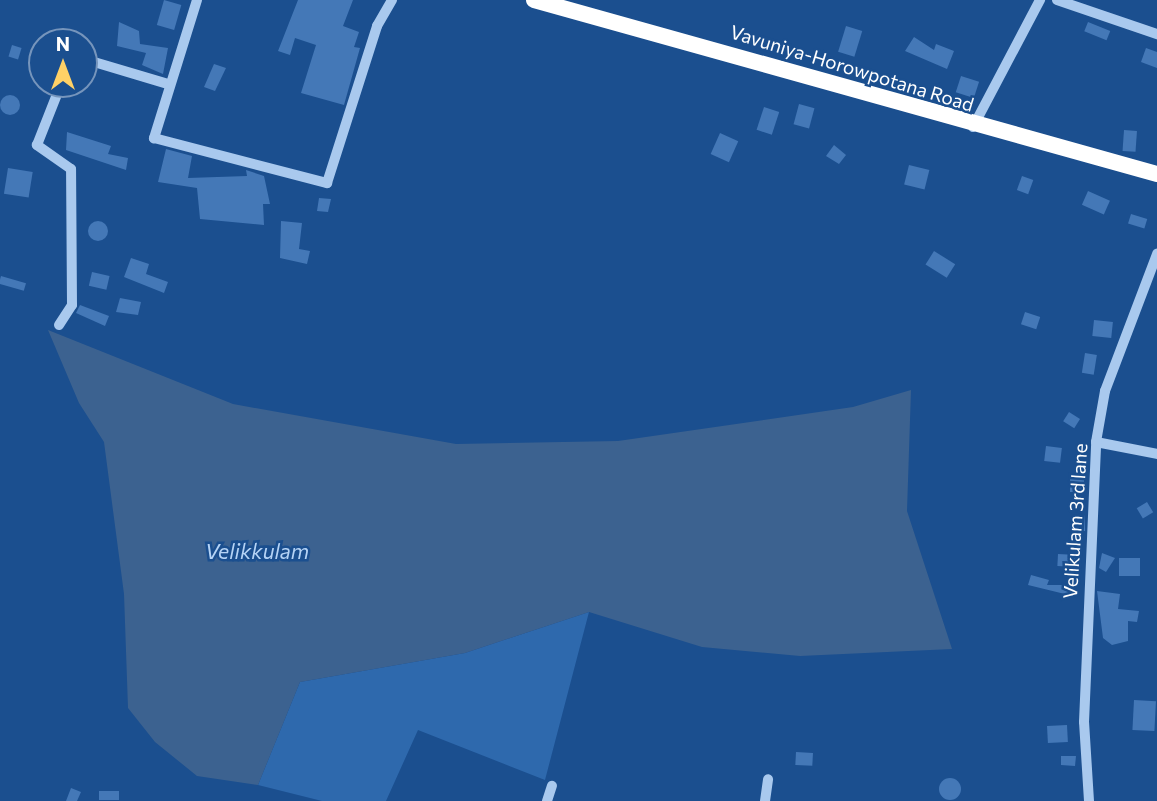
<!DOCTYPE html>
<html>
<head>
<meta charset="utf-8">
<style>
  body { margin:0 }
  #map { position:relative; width:1157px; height:801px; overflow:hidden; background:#1b4f8f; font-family:Commissioner,sans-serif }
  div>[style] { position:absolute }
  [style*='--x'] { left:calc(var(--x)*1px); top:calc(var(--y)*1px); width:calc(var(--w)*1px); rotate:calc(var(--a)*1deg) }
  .green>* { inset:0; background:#2e69ad }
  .water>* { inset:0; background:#3c6290 }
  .building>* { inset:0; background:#4478b7; transform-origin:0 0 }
  .round { border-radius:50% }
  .minor>* { height:10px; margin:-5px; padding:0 5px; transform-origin:5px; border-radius:5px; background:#a9c9ee }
  .highway>* { height:16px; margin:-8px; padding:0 8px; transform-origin:8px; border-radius:8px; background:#fff }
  span { translate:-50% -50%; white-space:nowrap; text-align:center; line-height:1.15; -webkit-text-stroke:5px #1b4f8f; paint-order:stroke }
  .street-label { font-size:19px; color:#fff }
  .water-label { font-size:21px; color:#b5d3f5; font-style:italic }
  .north { position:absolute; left:28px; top:28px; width:70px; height:70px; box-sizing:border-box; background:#1b4f8f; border:2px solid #7695bc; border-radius:50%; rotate:0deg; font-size:19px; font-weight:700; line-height:28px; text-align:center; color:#fff }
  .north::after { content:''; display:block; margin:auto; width:24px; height:32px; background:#ffd166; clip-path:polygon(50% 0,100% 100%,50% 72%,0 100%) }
</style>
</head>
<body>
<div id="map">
  <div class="green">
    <i style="clip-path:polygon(589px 612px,545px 780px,418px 730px,386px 801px,322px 801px,258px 785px,300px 682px,465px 653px)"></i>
  </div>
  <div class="water">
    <i style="clip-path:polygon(48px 330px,233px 404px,456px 444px,618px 441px,853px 407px,911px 390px,907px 511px,952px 649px,800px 656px,702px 647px,589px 612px,465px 653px,300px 682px,258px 785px,197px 776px,155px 742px,128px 708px,124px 594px,104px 442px,79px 403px)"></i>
  </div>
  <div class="building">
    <i style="left:164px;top:0;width:18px;height:26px;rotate:16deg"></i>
    <i style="clip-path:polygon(298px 0,353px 0,343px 26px,359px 32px,354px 47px,360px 48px,344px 105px,301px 93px,316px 45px,295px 38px,290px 55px,278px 51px)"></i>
    <i style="clip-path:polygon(119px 22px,139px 31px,140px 44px,168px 48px,163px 74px,142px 65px,146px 53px,117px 46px)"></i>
    <i style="left:1088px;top:22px;width:24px;height:10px;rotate:22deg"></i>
    <i style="left:846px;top:26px;width:17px;height:27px;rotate:17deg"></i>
    <i style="clip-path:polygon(914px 37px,934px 50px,936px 44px,954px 51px,947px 69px,905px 51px)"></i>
    <i style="left:12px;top:45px;width:10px;height:12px;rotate:17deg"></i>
    <i style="clip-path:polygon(1146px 48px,1157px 52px,1157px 68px,1141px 62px)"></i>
    <i style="clip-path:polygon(214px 64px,226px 68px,215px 91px,204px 87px)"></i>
    <i style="left:961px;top:76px;width:19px;height:17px;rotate:18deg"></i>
    <i class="round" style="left:0;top:95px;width:20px;height:20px"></i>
    <i style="left:799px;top:104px;width:16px;height:21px;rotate:15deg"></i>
    <i style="left:764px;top:107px;width:16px;height:24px;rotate:18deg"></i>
    <i style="left:1124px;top:130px;width:13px;height:21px;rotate:4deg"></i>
    <i style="clip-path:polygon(67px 132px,111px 146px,108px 154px,128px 158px,126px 170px,66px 150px)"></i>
    <i style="left:720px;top:133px;width:20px;height:23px;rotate:24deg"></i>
    <i style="clip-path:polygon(834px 145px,846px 155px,839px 164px,826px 156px)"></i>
    <i style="clip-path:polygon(166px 149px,192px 156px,188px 178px,247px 176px,246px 170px,264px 176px,270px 204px,263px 204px,264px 225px,200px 219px,197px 188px,158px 182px)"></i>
    <i style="left:909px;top:165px;width:21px;height:20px;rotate:14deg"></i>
    <i style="left:8px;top:168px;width:25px;height:26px;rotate:9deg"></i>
    <i style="left:1022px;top:176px;width:12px;height:15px;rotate:20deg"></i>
    <i style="left:1088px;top:191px;width:24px;height:15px;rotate:24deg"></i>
    <i style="clip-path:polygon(319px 198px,331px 199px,328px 212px,317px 211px)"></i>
    <i style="left:1131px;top:214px;width:17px;height:10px;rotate:17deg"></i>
    <i class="round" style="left:88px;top:221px;width:20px;height:20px"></i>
    <i style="clip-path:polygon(281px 221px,302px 223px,299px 249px,310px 251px,307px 264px,280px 258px)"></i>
    <i style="left:934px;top:251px;width:25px;height:16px;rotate:32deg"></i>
    <i style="clip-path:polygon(131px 258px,149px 264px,146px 274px,168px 282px,164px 293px,124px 277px)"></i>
    <i style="left:92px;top:272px;width:18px;height:14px;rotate:13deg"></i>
    <i style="left:1px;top:276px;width:26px;height:8px;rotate:16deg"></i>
    <i style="clip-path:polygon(120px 298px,141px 302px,138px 315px,116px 312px)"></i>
    <i style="clip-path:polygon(80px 305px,109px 316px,105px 326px,76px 313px)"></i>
    <i style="left:1025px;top:312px;width:16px;height:13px;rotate:18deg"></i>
    <i style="left:1094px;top:320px;width:19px;height:16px;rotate:6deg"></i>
    <i style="left:1085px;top:353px;width:12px;height:20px;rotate:9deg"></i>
    <i style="left:1069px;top:412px;width:13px;height:11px;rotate:32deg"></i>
    <i style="left:1046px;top:446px;width:16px;height:15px;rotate:7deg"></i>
    <i style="left:1070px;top:477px;width:14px;height:15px"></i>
    <i style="left:1147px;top:502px;width:12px;height:12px;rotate:59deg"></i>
    <i style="left:1072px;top:515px;width:13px;height:16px"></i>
    <i style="clip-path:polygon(1102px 553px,1115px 558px,1106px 572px,1099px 568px)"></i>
    <i style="left:1058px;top:554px;width:19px;height:12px;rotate:3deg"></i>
    <i style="left:1119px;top:558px;width:21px;height:18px"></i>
    <i style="clip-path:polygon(1031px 575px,1049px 580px,1047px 585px,1073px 585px,1073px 596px,1028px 585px)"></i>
    <i style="clip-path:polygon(1097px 591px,1120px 594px,1118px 609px,1139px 611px,1137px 622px,1128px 621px,1128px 641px,1112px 645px,1103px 638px)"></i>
    <i style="left:1134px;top:700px;width:22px;height:30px;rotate:3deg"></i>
    <i style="left:1067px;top:725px;width:17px;height:20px;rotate:87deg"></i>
    <i style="left:796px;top:752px;width:17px;height:13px;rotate:3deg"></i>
    <i style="clip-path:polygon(1061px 756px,1076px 756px,1075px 766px,1061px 765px)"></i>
    <i class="round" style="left:939px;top:778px;width:22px;height:22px"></i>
    <i style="clip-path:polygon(71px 788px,81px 792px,77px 801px,66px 801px)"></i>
    <i style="left:119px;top:791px;width:9px;height:20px;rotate:90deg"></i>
  </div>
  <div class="minor">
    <i style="--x:197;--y:0;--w:145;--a:107.3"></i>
    <i style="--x:154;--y:138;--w:179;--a:14.6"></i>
    <i style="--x:327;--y:183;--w:165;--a:-72.3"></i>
    <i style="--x:377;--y:26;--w:30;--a:-60"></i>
    <i style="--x:1057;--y:0;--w:106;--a:18.8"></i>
    <i style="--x:84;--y:59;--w:88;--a:16.6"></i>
    <i style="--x:973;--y:127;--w:144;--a:-62.2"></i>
    <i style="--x:59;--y:325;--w:24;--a:-57"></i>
    <i style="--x:72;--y:305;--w:136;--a:-90.4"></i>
    <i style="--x:71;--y:169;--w:42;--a:-144.8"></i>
    <i style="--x:37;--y:145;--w:66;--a:-68.5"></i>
    <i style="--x:1096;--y:442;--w:62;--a:11.1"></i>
    <i style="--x:547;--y:801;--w:16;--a:-72"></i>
    <i style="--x:765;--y:801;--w:22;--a:-82"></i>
    <i style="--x:1089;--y:801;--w:79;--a:-93.6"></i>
    <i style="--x:1084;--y:722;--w:280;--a:-87.5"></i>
    <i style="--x:1096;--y:442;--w:52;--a:-80"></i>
    <i style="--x:1105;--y:391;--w:147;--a:-69.2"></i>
  </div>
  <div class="highway">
    <i style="--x:534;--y:0;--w:647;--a:15.6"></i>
  </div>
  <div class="street-label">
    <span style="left:852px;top:68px;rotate:17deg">Vavuniya-Horowpotana Road</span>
    <span style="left:1075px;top:521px;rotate:-86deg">Velikulam 3rd lane</span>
  </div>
  <div class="water-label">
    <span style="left:257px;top:551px">Velikkulam</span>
  </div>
  <div class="north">N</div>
</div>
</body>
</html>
